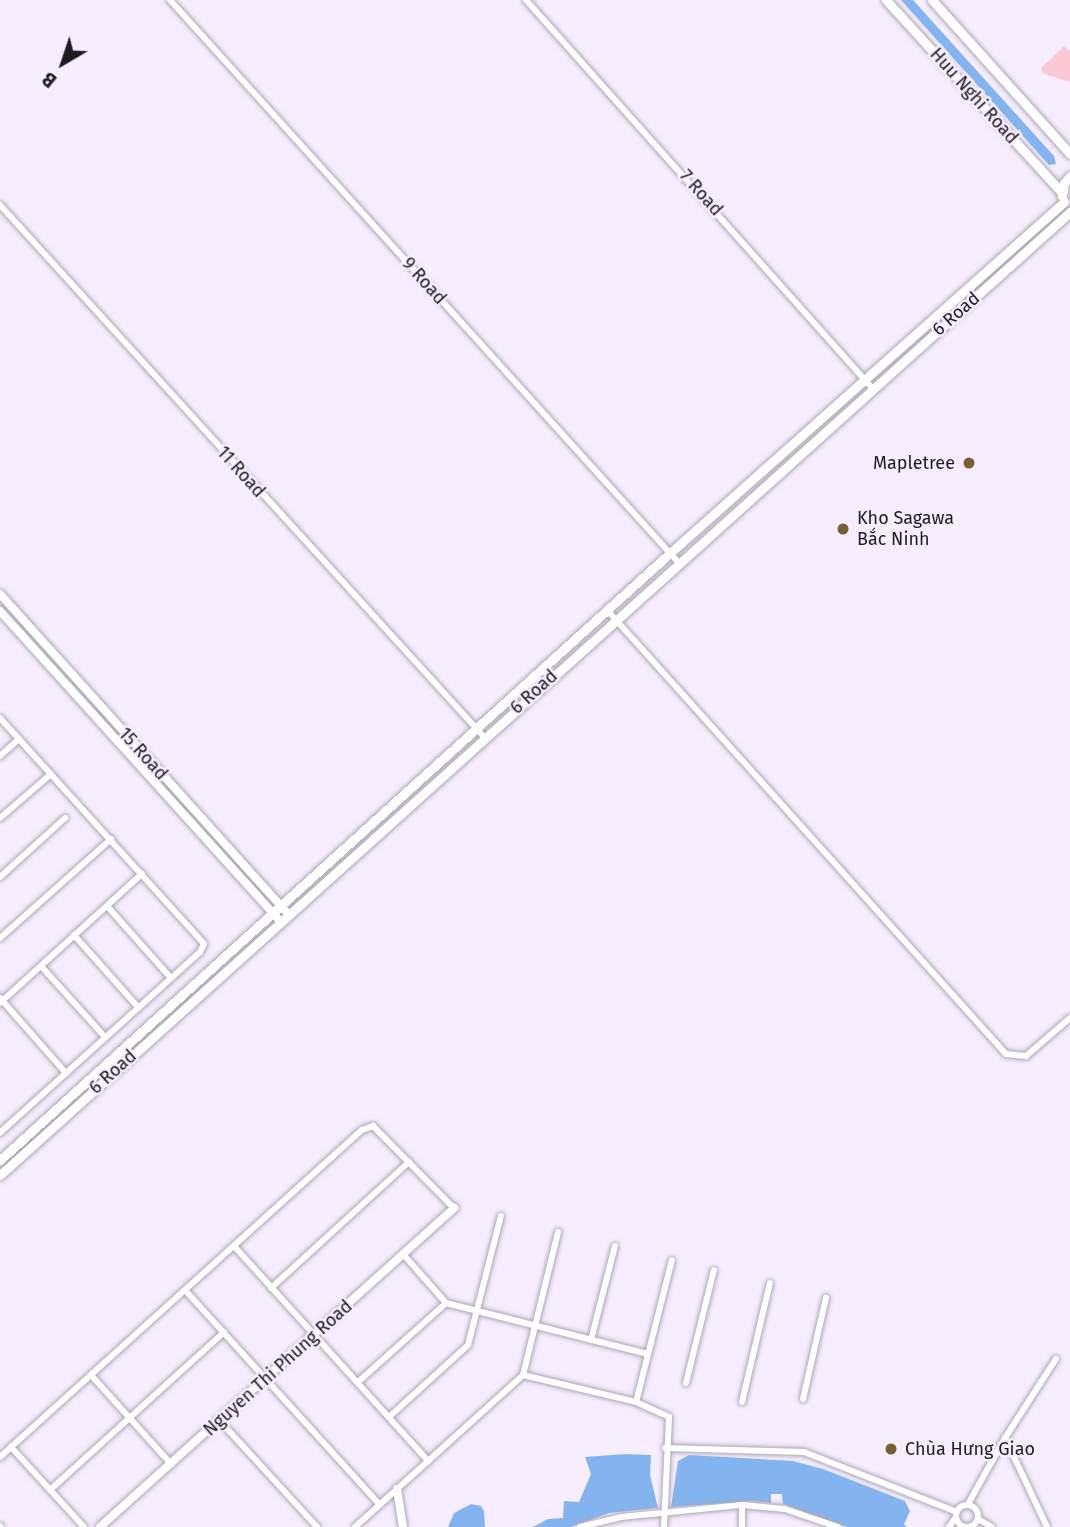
<!DOCTYPE html>
<html>
<head>
<meta charset="utf-8">
<style>
  body { margin:0 }
  #map { position:relative; width:1070px; height:1527px; overflow:hidden; background:#f6eefe; font-family:"Fira Sans",sans-serif }
  div>[style] { position:absolute }
  [style*='--x'] { left:calc(var(--x)*1px); top:calc(var(--y)*1px); width:calc(var(--w)*1px); rotate:calc(var(--a)*1deg) }
  .green>* { inset:0; background:#fbc9d6 }
  .water>* { inset:0; background:#84b4ef }
  .roads { filter:drop-shadow(0 0 2px #aea7b6) drop-shadow(0 0 2px #aea7b6) }
  .minor>* { height:6px; margin:-3px; padding:0 3px; transform-origin:3px; border-radius:3px; background:#fff }
  .minor>.ring { margin:-3px; padding:0; box-sizing:content-box; background:none; border:6px solid #fff; border-radius:50% }
  .tertiary>* { height:8px; margin:-4px; padding:0 4px; transform-origin:4px; border-radius:4px; background:#fff }
  .secondary>* { height:9px; margin:-4.5px; padding:0 4.5px; transform-origin:4.5px; border-radius:4.5px; background:#fff }
  .dots>* { width:19px; height:19px; translate:-50% -50%; box-sizing:border-box; border:4px solid #f6eefe; border-radius:50% }
  span { translate:-50% -50%; white-space:nowrap; text-align:center; line-height:1.15; -webkit-text-stroke:5px #f6eefe; paint-order:stroke }
  .street-label { font-size:18px; color:#1f1c21 }
  .poi-label { font-size:18px; color:#1f1c21 }
  .right { translate:-100% -50%; text-align:right }
  .left { translate:0 -50%; text-align:left }
  .north { position:absolute; left:28px; top:28px; width:70px; height:70px; -webkit-text-stroke:5px #f6eefe; paint-order:stroke; rotate:219deg; font-size:19px; font-weight:700; line-height:28px; text-align:center; color:#1f1c21 }
  .north::after { content:''; display:block; margin:auto; width:24px; height:32px; background:#1f1c21; clip-path:polygon(50% 0,100% 100%,50% 72%,0 100%) }
</style>
</head>
<body>
<div id="map">
  <div class="green">
    <i style="clip-path:polygon(1064px 46px,1070px 51px,1070px 82px,1044px 74px,1041px 68px)"></i>
  </div>
  <div class="water">
    <i style="clip-path:polygon(901px 0,913px 0,1054px 156px,1056px 164px,1049px 165px)"></i>
    <i style="clip-path:polygon(626px 1454px,651px 1455px,650px 1475px,658px 1508px,609px 1513px,571px 1527px,533px 1527px,548px 1519px,563px 1518px,564px 1501px,579px 1502px,591px 1474px,585px 1457px)"></i>
    <i style="clip-path:polygon(689px 1455px,793px 1461px,823px 1469px,905px 1501px,910px 1511px,904px 1524px,906px 1527px,847px 1527px,783px 1504px,782px 1494px,771px 1494px,771px 1503px,752px 1501px,671px 1507px,678px 1461px)"></i>
    <i style="clip-path:polygon(471px 1504px,481px 1506px,484px 1511px,485px 1527px,448px 1527px,454px 1513px)"></i>
  </div>
  <div class="roads">
    <div class="minor">
      <i style="--x:170;--y:0;--w:758;--a:47.89"></i>
      <i style="--x:526;--y:0;--w:520;--a:48.27"></i>
      <i style="--x:0;--y:205;--w:719;--a:47.7"></i>
      <i style="--x:607;--y:610;--w:597;--a:48.06"></i>
      <i style="--x:1006;--y:1054;--w:20;--a:6"></i>
      <i style="--x:1026;--y:1056;--w:58;--a:-40.8"></i>
      <i style="--x:0;--y:718;--w:304;--a:47.9"></i>
      <i style="--x:204;--y:944;--w:9;--a:117"></i>
      <i style="--x:200;--y:952;--w:270;--a:137.9"></i>
      <i style="--x:0;--y:756;--w:25;--a:-42"></i>
      <i style="--x:0;--y:818;--w:67;--a:-40.8"></i>
      <i style="--x:0;--y:877;--w:88;--a:-42.2"></i>
      <i style="--x:107;--y:906;--w:96;--a:48.4"></i>
      <i style="--x:74;--y:935;--w:96;--a:48.4"></i>
      <i style="--x:0;--y:938;--w:149;--a:-41.7"></i>
      <i style="--x:41;--y:966;--w:96;--a:48"></i>
      <i style="--x:0;--y:998;--w:100;--a:48.7"></i>
      <i style="--x:0;--y:1003;--w:192;--a:-42.3"></i>
      <i style="--x:234;--y:1246;--w:290;--a:47.9"></i>
      <i style="--x:403;--y:1254;--w:65;--a:48.7"></i>
      <i style="--x:446;--y:1303;--w:208;--a:14.2"></i>
      <i style="--x:271;--y:1288;--w:187;--a:-42.4"></i>
      <i style="--x:185;--y:1290;--w:290;--a:47.8"></i>
      <i style="--x:591;--y:1340;--w:97;--a:-75.7"></i>
      <i style="--x:91;--y:1375;--w:120;--a:48"></i>
      <i style="--x:523;--y:1375;--w:116;--a:13.4"></i>
      <i style="--x:636;--y:1402;--w:36;--a:24"></i>
      <i style="--x:669;--y:1417;--w:110;--a:92.6"></i>
      <i style="--x:358;--y:1382;--w:118;--a:-41.9"></i>
      <i style="--x:686;--y:1383;--w:116;--a:-76.1"></i>
      <i style="--x:803;--y:1399;--w:104;--a:-77.2"></i>
      <i style="--x:636;--y:1402;--w:146;--a:-75.8"></i>
      <i style="--x:742;--y:1402;--w:122;--a:-76.8"></i>
      <i style="--x:389;--y:1417;--w:107;--a:-42.3"></i>
      <i style="--x:468;--y:1345;--w:133;--a:-75.7"></i>
      <i style="--x:220;--y:1421;--w:144;--a:47.5"></i>
      <i style="--x:1005;--y:1438;--w:98;--a:64.7"></i>
      <i style="--x:11;--y:1447;--w:108;--a:47.6"></i>
      <i style="--x:665;--y:1448;--w:139;--a:1.6"></i>
      <i style="--x:804;--y:1452;--w:164;--a:21.4"></i>
      <i style="--x:0;--y:1457;--w:488;--a:-42.1"></i>
      <i style="--x:362;--y:1130;--w:12;--a:-20"></i>
      <i style="--x:373;--y:1126;--w:115;--a:45.4"></i>
      <i style="--x:50;--y:1490;--w:235;--a:-42.2"></i>
      <i style="--x:968;--y:1504;--w:76;--a:-60.7"></i>
      <i style="--x:1005;--y:1438;--w:94;--a:-57.2"></i>
      <i class="ring" style="left:956px;top:1505px;width:16px;height:16px"></i>
      <i style="--x:978;--y:1519;--w:16;--a:30"></i>
      <i style="--x:0;--y:1526;--w:1;--a:45"></i>
      <i style="--x:355;--y:1527;--w:227;--a:-42.1"></i>
      <i style="--x:523;--y:1375;--w:147;--a:-76.2"></i>
      <i style="--x:580;--y:1527;--w:42;--a:-13.7"></i>
      <i style="--x:621;--y:1517;--w:122;--a:-5.7"></i>
      <i style="--x:742;--y:1505;--w:43;--a:5.3"></i>
      <i style="--x:785;--y:1509;--w:56;--a:18.8"></i>
      <i style="--x:742;--y:1527;--w:22;--a:-90"></i>
      <i style="--x:949;--y:1527;--w:12;--a:-55"></i>
    </div>
    <div class="tertiary">
      <i style="--x:0;--y:594;--w:431;--a:48"></i>
      <i style="--x:0;--y:611;--w:418;--a:47.9"></i>
      <i style="--x:397;--y:1489;--w:38;--a:81"></i>
      <i style="--x:100;--y:1527;--w:477;--a:-42"></i>
    </div>
    <div class="secondary">
      <i style="--x:886;--y:0;--w:261;--a:47.6"></i>
      <i style="--x:932;--y:0;--w:207;--a:48.1"></i>
      <i style="--x:1062;--y:196;--w:13;--a:-81"></i>
      <i style="--x:1064;--y:183;--w:9;--a:-49"></i>
      <i style="--x:0;--y:1160;--w:904;--a:-42.18"></i>
      <i style="--x:670;--y:553;--w:528;--a:-41.7"></i>
      <i style="--x:0;--y:1175;--w:1440;--a:-41.99"></i>
    </div>
  </div>
  <div class="dots">
    <i style="left:969px;top:463px;background:#795f31"></i>
    <i style="left:843px;top:529px;background:#795f31"></i>
    <i style="left:891px;top:1449px;background:#795f31"></i>
  </div>
  <div class="street-label">
    <span style="left:974px;top:96px;rotate:48deg">Huu Nghi Road</span>
    <span style="left:701px;top:193px;rotate:48deg">7 Road</span>
    <span style="left:424px;top:281px;rotate:48deg">9 Road</span>
    <span style="left:956px;top:314px;rotate:-41deg">6 Road</span>
    <span style="left:241px;top:472px;rotate:48deg">11 Road</span>
    <span style="left:534px;top:692px;rotate:-42deg">6 Road</span>
    <span style="left:143px;top:754px;rotate:48deg">15 Road</span>
    <span style="left:113px;top:1072px;rotate:-42deg">6 Road</span>
    <span style="left:278px;top:1368px;rotate:-42deg">Nguyen Thi Phung Road</span>
  </div>
  <div class="poi-label">
    <span class="right" style="left:955px;top:463px">Mapletree</span>
    <span class="left" style="left:857px;top:529px">Kho Sagawa<br>Bắc Ninh</span>
    <span class="left" style="left:905px;top:1449px">Chùa Hưng Giao</span>
  </div>
  <div class="north">B</div>
</div>
</body>
</html>
